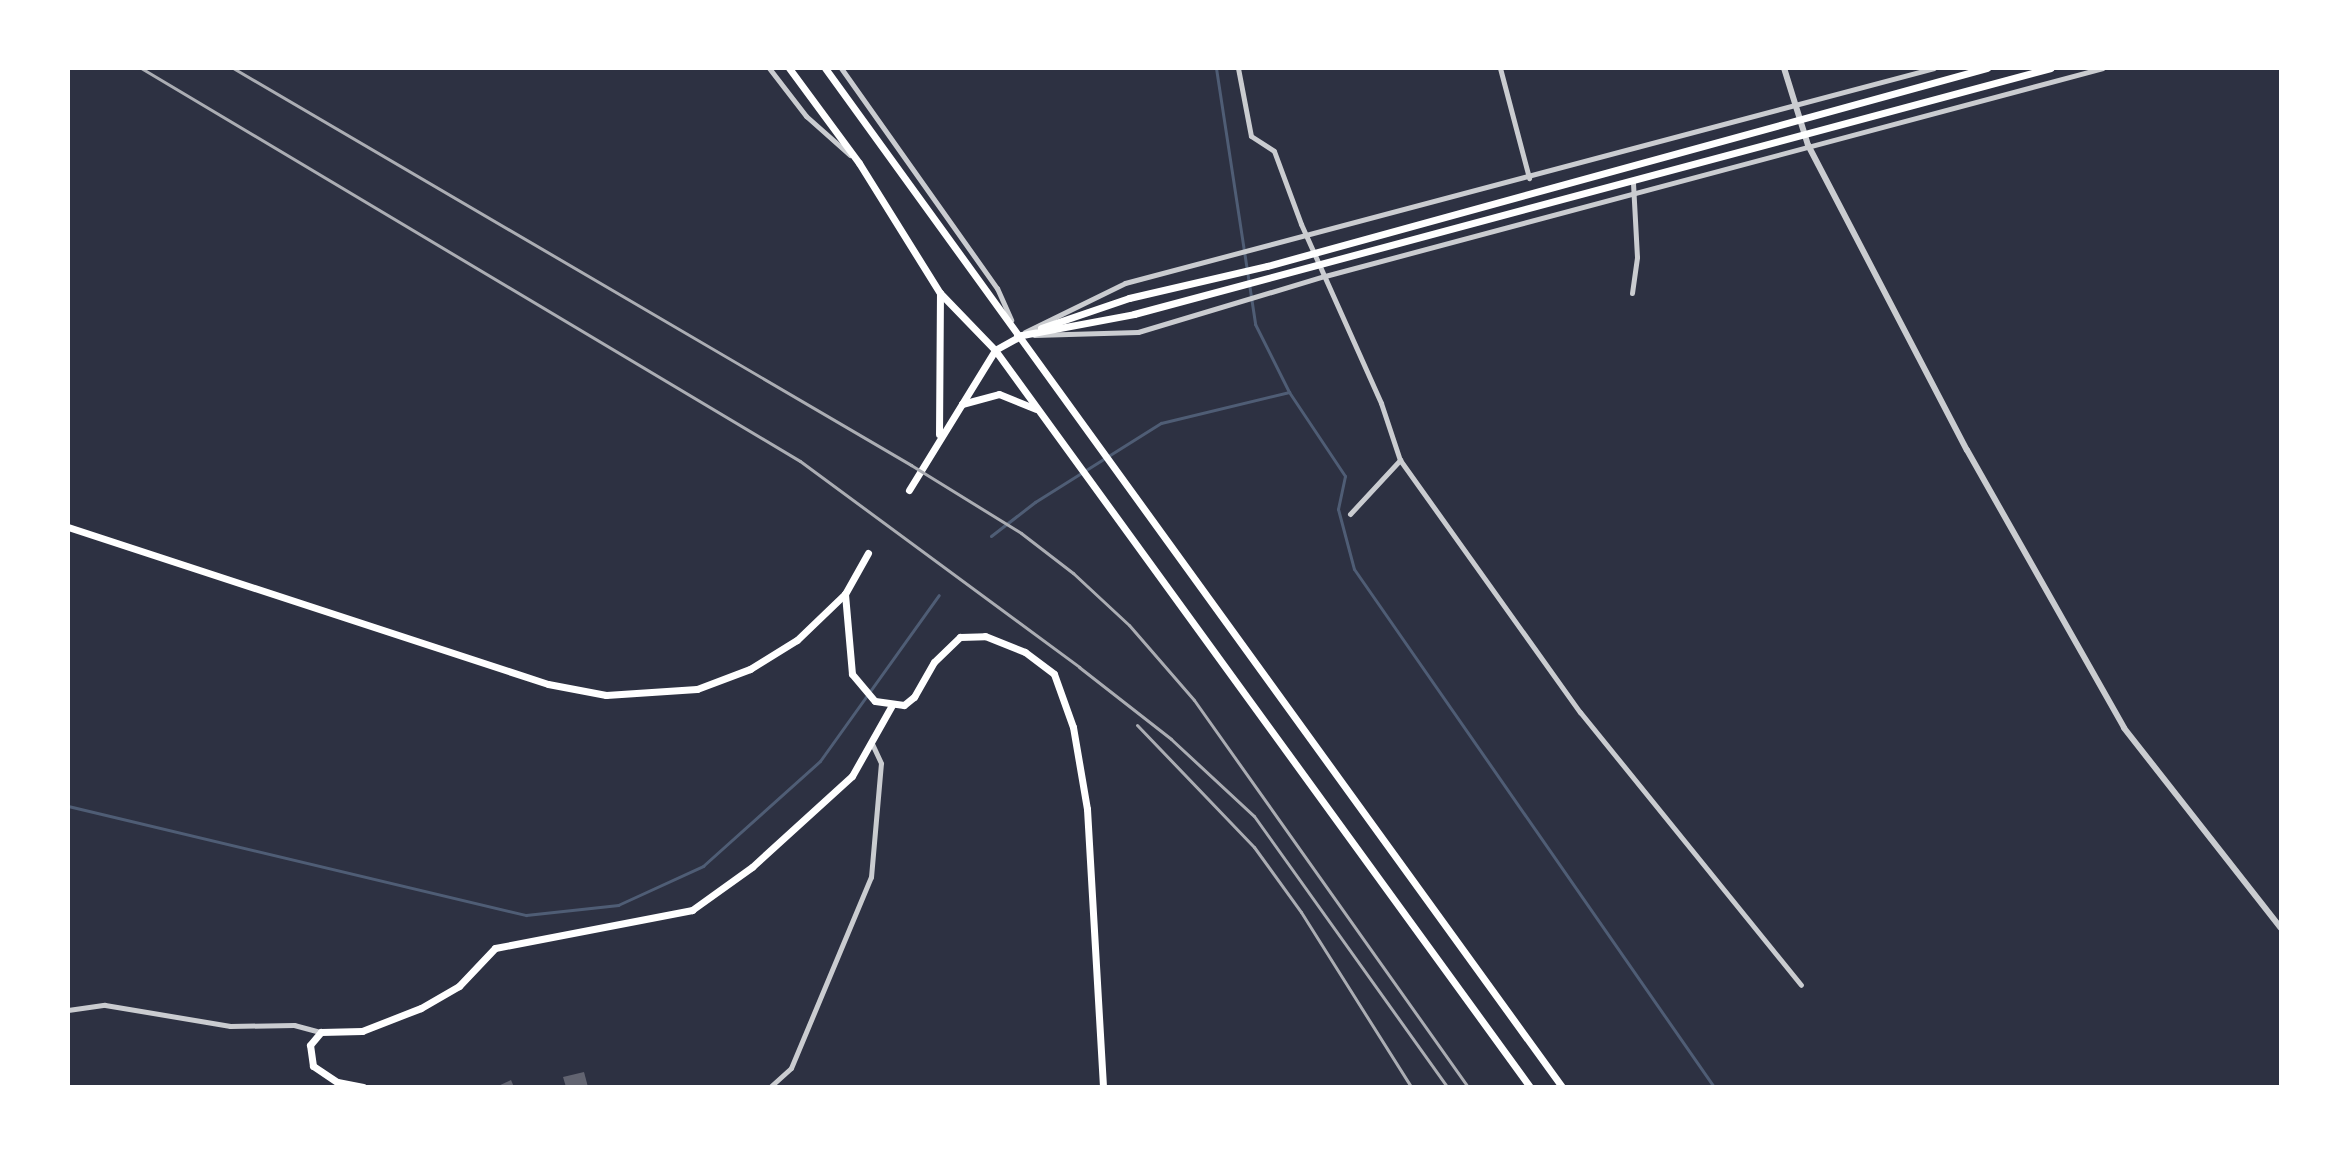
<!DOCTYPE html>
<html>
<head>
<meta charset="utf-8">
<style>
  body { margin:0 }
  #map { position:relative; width:2349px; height:1155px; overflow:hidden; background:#2d3142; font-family:"Alegreya Sans",sans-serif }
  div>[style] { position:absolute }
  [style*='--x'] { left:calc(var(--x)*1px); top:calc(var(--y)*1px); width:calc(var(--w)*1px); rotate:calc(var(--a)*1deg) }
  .stream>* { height:3px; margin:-1.5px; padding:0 1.5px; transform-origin:1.5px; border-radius:1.5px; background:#4f5d75 }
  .building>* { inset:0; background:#626471 }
  .minor>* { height:5px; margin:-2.5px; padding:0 2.5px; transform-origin:2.5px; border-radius:2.5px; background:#caccd0 }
  .tertiary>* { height:6px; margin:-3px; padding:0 3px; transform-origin:3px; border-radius:3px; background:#caccd0 }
  .secondary>* { height:7px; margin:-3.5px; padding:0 3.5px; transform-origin:3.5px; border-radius:3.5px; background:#fff }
  .primary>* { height:7px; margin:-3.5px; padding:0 3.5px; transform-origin:3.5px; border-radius:3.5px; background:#fff }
  .rail>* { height:3px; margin:-1.5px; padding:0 1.5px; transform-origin:1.5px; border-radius:1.5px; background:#abadb3 }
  span { translate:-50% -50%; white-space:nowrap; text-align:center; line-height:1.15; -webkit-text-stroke:8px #fff; paint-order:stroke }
  .frame { position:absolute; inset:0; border:70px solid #fff; pointer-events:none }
</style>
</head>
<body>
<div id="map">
  <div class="stream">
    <i style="--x:1216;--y:68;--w:259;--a:81.3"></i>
    <i style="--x:1255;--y:324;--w:76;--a:63.4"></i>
    <i style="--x:1289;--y:392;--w:101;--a:56.3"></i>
    <i style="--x:1345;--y:476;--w:34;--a:102"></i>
    <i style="--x:1338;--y:509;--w:62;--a:75.1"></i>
    <i style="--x:1354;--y:569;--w:631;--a:55.2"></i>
    <i style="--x:991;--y:536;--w:56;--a:-37.7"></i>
    <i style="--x:1035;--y:502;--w:149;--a:-32.1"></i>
    <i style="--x:1161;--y:423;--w:132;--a:-13.6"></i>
    <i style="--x:68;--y:806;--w:471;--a:13.4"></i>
    <i style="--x:526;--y:915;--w:93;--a:-6.2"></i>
    <i style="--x:618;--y:905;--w:94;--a:-24.6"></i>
    <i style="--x:703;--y:866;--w:157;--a:-41.9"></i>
    <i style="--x:820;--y:761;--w:204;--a:-54.4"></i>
  </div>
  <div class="building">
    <i style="clip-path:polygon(584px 1072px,588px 1087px,566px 1087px,563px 1077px)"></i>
    <i style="clip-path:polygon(511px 1080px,514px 1087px,496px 1087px)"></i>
  </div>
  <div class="minor">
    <i style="--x:769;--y:68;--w:61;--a:52.4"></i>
    <i style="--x:806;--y:116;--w:59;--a:41.6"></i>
    <i style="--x:841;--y:68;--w:270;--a:54.7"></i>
    <i style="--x:997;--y:288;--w:35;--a:66"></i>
    <i style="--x:1238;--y:68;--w:69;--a:79.2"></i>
    <i style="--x:1251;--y:136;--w:27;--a:33"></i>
    <i style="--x:1274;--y:151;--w:78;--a:69.7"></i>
    <i style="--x:1301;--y:224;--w:196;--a:65.9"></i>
    <i style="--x:1381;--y:403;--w:60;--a:71.6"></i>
    <i style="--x:1400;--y:460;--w:310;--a:54.5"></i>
    <i style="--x:1580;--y:712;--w:351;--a:51"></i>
    <i style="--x:1500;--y:68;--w:114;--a:75.2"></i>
    <i style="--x:1632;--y:293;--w:36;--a:-82"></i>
    <i style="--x:1637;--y:257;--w:74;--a:-93.1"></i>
    <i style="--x:1025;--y:332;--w:111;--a:-26.1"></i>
    <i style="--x:1125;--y:283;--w:837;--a:-14.88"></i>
    <i style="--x:1034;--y:335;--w:104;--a:-1.7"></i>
    <i style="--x:1138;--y:332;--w:195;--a:-16.7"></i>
    <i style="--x:1325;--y:276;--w:805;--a:-14.97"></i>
    <i style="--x:1350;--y:514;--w:74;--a:-47.2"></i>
    <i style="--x:68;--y:1010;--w:37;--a:-8"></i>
    <i style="--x:105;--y:1005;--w:127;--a:9.5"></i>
    <i style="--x:230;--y:1026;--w:64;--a:-0.9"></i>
    <i style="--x:294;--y:1025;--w:28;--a:15"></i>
    <i style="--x:770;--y:1087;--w:28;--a:-42"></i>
    <i style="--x:791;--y:1068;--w:207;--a:-67.3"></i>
    <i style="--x:871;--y:877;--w:114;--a:-85"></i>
    <i style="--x:881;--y:763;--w:23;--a:-115"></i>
  </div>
  <div class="tertiary">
    <i style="--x:1784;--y:68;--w:81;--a:72.7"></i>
    <i style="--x:1808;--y:145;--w:344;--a:62.5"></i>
    <i style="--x:1967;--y:450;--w:319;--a:60.5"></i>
    <i style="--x:2124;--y:728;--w:254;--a:51.9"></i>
  </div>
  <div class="secondary">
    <i style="--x:962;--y:404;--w:38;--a:-15"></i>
    <i style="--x:999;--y:394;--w:40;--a:22"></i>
    <i style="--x:939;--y:434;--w:141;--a:-89.6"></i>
    <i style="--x:909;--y:490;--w:164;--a:-58.4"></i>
    <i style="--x:68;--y:527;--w:505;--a:18.11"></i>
    <i style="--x:548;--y:684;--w:59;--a:10.7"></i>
    <i style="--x:606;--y:695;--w:91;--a:-3.8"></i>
    <i style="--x:697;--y:689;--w:57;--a:-20.7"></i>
    <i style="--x:750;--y:669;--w:55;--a:-31.7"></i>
    <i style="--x:797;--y:640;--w:66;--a:-43.8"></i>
    <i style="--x:845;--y:594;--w:47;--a:-60.7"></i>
    <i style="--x:845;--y:594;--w:80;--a:85"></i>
    <i style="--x:852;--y:674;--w:35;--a:50"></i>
    <i style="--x:875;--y:701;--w:29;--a:8"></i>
    <i style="--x:904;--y:705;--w:13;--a:-39"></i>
    <i style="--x:914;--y:697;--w:40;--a:-60.3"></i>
    <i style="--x:934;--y:662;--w:36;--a:-44"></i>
    <i style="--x:960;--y:637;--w:25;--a:-2"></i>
    <i style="--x:985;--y:636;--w:43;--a:21.8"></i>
    <i style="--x:1025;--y:652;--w:36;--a:37"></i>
    <i style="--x:1054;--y:674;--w:56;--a:70.3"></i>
    <i style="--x:1073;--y:727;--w:83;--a:80.3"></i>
    <i style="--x:1087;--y:809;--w:278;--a:86.7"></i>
    <i style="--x:363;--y:1087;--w:26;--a:-169"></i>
    <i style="--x:337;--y:1082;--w:29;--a:-146"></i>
    <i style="--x:313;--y:1066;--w:21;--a:-98"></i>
    <i style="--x:310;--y:1045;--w:17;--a:-50"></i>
    <i style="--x:321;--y:1032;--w:41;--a:-1.4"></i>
    <i style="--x:362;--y:1031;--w:63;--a:-21.3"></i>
    <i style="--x:421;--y:1008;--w:44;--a:-30.1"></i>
    <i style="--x:459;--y:986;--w:52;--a:-46.5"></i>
    <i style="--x:495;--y:948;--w:201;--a:-10.9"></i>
    <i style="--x:692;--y:910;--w:74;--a:-35.6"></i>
    <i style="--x:752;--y:867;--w:135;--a:-42.3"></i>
    <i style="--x:852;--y:776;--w:81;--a:-60.6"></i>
  </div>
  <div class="primary">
    <i style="--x:789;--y:68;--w:118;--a:53.6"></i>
    <i style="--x:859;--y:163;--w:153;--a:58.1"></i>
    <i style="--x:940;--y:293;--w:79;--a:46"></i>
    <i style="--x:995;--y:350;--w:911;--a:54.02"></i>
    <i style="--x:825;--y:68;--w:1258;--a:54.12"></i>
    <i style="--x:1041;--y:328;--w:93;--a:-18.8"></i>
    <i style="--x:1129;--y:298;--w:142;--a:-13.1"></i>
    <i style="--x:1267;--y:266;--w:747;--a:-15.38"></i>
    <i style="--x:1017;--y:336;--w:119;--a:-10.6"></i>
    <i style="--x:1134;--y:314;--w:949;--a:-15.02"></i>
    <i style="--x:995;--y:350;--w:31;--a:-29"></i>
  </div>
  <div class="rail">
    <i style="--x:141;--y:68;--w:767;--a:30.81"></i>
    <i style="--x:800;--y:461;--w:347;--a:36.4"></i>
    <i style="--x:1079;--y:667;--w:117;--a:38"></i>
    <i style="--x:1171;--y:739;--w:113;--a:42.9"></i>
    <i style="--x:1254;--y:816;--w:333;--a:54.5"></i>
    <i style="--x:233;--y:68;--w:786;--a:30.35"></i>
    <i style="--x:911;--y:465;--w:129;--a:31.7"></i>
    <i style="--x:1021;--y:533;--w:66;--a:37.6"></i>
    <i style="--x:1073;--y:573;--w:76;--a:42.9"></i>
    <i style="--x:1129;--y:625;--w:99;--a:49.1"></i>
    <i style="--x:1194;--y:700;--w:474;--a:54.7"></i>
    <i style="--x:1137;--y:725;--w:169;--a:46.2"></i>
    <i style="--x:1254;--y:847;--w:80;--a:54.1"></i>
    <i style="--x:1301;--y:912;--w:207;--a:57.8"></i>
  </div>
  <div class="frame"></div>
</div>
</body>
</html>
